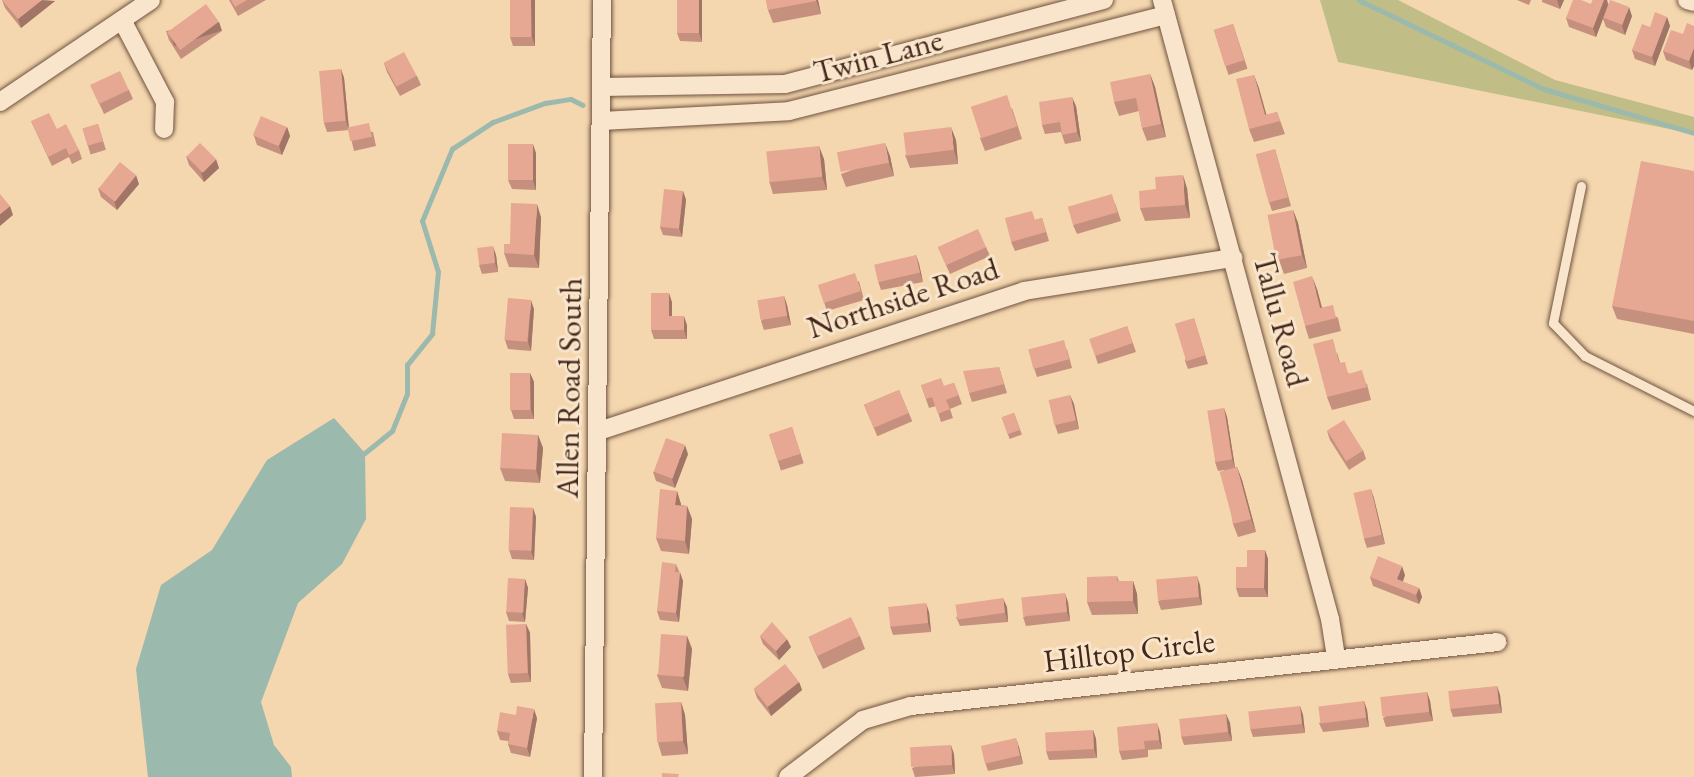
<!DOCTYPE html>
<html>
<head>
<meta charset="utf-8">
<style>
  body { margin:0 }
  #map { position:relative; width:1694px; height:777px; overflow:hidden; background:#f4d7af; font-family:"EB Garamond",serif }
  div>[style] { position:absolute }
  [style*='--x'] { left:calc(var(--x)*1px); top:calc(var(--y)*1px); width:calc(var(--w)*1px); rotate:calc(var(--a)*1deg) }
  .green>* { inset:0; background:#c1bd87 }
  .water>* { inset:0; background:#9cb9ad }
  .stream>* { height:4.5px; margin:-2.25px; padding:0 2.25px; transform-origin:2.25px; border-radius:2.25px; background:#9cb9ad }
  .roads { filter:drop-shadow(0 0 2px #70533f) drop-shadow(0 0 2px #70533f) }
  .service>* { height:9px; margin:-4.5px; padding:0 4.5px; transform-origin:4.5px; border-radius:4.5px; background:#f8e5cb }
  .minor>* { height:18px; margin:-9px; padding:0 9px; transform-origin:9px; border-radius:9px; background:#f8e5cb }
  .wall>* { inset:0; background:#c6907e; transform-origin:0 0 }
  .shaded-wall>* { inset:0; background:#a17667; transform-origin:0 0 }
  .building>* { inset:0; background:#e6a893; transform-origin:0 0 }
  span { translate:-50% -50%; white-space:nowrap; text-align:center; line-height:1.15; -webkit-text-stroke:6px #f8e5cb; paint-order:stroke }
  .street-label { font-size:32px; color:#44271a }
</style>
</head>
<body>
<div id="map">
  <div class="green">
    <i style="clip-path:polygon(1320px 0,1398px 0,1555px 80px,1694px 117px,1694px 134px,1338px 62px)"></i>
  </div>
  <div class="water">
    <i style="clip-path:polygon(334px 418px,365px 453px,366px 519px,342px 564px,298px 603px,261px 702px,274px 745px,291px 767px,292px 777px,148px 777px,136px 669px,161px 585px,212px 550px,267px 460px)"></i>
  </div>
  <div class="stream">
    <i style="--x:1359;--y:0;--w:205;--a:25.7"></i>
    <i style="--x:1544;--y:89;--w:156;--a:16.3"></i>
    <i style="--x:361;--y:456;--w:40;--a:-39"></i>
    <i style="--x:392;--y:431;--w:40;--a:-68"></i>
    <i style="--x:407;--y:394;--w:29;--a:-90"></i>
    <i style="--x:407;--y:365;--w:40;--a:-51"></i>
    <i style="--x:432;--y:334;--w:62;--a:-84.5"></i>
    <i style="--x:438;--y:272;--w:53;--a:-107.4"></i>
    <i style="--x:422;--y:221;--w:78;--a:-67.4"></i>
    <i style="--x:452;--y:149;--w:49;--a:-33.4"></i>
    <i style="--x:493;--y:122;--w:55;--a:-20.1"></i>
    <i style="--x:545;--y:103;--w:26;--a:-9"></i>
    <i style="--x:571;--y:99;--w:13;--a:27"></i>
  </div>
  <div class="roads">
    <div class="service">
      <i style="--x:1581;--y:186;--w:140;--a:101.6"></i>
      <i style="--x:1553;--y:323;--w:46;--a:45.9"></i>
      <i style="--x:1585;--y:356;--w:122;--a:26.8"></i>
    </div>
    <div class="minor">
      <i style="--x:1162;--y:0;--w:641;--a:74.82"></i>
      <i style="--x:1330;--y:619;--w:38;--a:81"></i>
      <i style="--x:1687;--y:0;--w:7;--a:16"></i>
      <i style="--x:122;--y:20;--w:93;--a:62.3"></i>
      <i style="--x:165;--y:102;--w:27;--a:92"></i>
      <i style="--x:601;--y:87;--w:184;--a:-0.9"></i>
      <i style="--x:785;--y:84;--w:330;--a:-14.8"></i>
      <i style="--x:0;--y:102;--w:182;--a:-34"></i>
      <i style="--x:601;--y:121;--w:188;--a:-3"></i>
      <i style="--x:789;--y:111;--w:389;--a:-14.3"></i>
      <i style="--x:599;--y:431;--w:447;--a:-18.2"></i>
      <i style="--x:1024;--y:291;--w:212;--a:-9"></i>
      <i style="--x:593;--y:777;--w:777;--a:-89.34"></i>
      <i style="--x:788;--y:777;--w:94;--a:-37.2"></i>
      <i style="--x:863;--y:720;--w:50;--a:-16.3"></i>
      <i style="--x:911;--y:706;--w:590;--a:-6.22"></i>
    </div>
  </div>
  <div class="wall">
    <i style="clip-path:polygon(2px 0,55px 1px,21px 28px,5px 8px)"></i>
    <i style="clip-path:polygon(229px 0,266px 0,238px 16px)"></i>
    <i style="clip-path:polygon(510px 0,535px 0,535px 46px,513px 46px,510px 37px)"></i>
    <i style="clip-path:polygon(702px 0,702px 42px,680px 41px,677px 33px)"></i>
    <i style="clip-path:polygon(766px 0,818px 0,821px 14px,773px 23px,768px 10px)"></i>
    <i style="clip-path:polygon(1517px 0,1531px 0,1529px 5px)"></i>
    <i style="clip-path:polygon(1542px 0,1564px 0,1560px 9px,1542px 2px)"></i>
    <i style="clip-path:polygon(1593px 0,1607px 0,1608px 4px,1632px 16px,1625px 35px,1606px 27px,1603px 19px,1596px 37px,1569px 27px,1566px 18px,1591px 4px)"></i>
    <i style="clip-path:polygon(1667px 17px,1670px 26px,1655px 66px,1635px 59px,1632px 50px)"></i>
    <i style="clip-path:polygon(219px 22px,222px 31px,181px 59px,169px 40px,166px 31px)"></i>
    <i style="left:1233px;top:24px;width:47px;height:20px;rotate:72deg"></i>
    <i style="clip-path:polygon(1694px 26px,1694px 66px,1692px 70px,1666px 60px,1663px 51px,1683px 34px)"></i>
    <i style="clip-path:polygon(384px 63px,417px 76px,421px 85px,400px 96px,387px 72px)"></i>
    <i style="clip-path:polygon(341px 69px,344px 78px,349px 128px,373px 132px,376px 146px,354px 151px,349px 130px,327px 132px,324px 123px)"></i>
    <i style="clip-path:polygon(1150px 74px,1155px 87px,1166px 137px,1147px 141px,1142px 128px,1139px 111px,1119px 116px,1114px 102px)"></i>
    <i style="clip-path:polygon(1254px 75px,1266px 115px,1277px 112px,1285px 134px,1254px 142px,1249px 129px)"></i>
    <i style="clip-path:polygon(91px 86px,129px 90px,133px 99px,104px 114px)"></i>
    <i style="clip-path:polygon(1076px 106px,1081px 141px,1065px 144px,1061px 132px,1045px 134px,1042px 125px)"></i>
    <i style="clip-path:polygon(1012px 108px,1022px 139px,985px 151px,980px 138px)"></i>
    <i style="clip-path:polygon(31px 121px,57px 129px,79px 150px,82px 159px,72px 164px,69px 157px,52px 166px)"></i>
    <i style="left:98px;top:124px;width:27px;height:16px;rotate:73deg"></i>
    <i style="clip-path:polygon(287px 127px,290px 136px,282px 155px,257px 145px,254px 136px)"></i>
    <i style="clip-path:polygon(956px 140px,958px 164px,910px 168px,905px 155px)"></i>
    <i style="clip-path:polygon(1275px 149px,1291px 206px,1272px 211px,1269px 202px)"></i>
    <i style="clip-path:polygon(536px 153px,536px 190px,512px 189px,508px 180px)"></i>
    <i style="clip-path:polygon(186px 156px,219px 168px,204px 182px,189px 165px)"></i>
    <i style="clip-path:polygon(890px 156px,894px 176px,846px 187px,841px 174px)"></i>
    <i style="clip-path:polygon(824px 159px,827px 190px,773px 194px,769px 181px)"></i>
    <i style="clip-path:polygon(1694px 171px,1694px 334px,1617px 319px,1612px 306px)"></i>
    <i style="clip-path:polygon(139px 184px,117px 210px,101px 197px,98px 188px)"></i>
    <i style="clip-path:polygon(1187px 188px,1190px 218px,1145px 221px,1140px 208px)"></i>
    <i style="clip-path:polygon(683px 191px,686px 200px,682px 237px,663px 235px,660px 227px)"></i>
    <i style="clip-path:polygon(1115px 203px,1121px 221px,1077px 234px,1073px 225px)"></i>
    <i style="clip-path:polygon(1293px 210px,1298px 223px,1307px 268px,1284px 274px,1279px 260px)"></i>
    <i style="clip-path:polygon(541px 217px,539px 268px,509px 267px,504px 253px,510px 244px)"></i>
    <i style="clip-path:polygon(1042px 218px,1049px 241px,1015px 251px,1011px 242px,1035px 220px)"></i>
    <i style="clip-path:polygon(938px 247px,986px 247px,990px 256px,950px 274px)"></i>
    <i style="clip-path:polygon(496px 255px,498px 272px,482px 274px,479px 265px)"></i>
    <i style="clip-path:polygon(916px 255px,919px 264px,923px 282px,881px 290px,878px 281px)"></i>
    <i style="clip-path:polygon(859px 281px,864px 300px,827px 311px,824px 302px)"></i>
    <i style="clip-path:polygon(1317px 289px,1322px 307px,1338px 318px,1341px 331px,1309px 339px,1305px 326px)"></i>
    <i style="clip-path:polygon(784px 296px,787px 305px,791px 325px,764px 330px,761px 321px)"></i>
    <i style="clip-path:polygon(672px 302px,672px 316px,687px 325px,687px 339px,654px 339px,651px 330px)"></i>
    <i style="clip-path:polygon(534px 309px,531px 351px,508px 349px,505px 340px)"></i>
    <i style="clip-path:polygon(1194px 318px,1208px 364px,1188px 369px,1185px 361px)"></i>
    <i style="clip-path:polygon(1127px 326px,1136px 352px,1098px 364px,1095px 355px)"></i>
    <i style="clip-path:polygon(1067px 349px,1072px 368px,1037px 377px,1034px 368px)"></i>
    <i style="clip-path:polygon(1337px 352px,1340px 363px,1349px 374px,1367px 384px,1371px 400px,1332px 410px,1327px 397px)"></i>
    <i style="clip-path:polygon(999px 367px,1007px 393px,972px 402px,969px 393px)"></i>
    <i style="clip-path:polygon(530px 373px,534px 382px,534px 419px,514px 419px,511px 410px)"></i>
    <i style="clip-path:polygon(954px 383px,962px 404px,950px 409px,953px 418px,941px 422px,936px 406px,929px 408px,921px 385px,944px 386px)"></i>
    <i style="left:899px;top:390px;width:34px;height:38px;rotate:67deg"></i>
    <i style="clip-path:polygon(1070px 395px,1079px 429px,1058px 434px,1055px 425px)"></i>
    <i style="clip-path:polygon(1224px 408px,1227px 417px,1235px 467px,1237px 467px,1242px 480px,1256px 532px,1238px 537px,1233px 524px,1224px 470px,1218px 471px,1215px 462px)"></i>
    <i style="left:1014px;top:413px;width:23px;height:13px;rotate:70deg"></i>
    <i style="left:792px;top:427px;width:38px;height:24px;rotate:72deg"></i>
    <i style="clip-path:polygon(1327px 431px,1363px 450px,1366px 459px,1349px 470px,1330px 440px)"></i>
    <i style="clip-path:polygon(538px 435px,543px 448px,540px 483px,505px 481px,500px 468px)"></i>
    <i style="clip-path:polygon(688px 454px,675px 488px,656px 481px,653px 472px)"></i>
    <i style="clip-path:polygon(1371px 489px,1385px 544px,1367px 548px,1364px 539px)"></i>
    <i style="clip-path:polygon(677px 491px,681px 505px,687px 506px,692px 519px,689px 554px,661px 551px,656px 538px)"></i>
    <i style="clip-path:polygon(533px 508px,536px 517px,534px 560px,512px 559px,509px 550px)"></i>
    <i style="clip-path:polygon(1265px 550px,1268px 559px,1268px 597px,1239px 597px,1236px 588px,1247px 567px)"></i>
    <i style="clip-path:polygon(676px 564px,683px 581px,679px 622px,660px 620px,657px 611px)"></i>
    <i style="clip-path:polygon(1405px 575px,1403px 582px,1419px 588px,1422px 597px,1419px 604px,1373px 586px,1370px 577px)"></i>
    <i style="clip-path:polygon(1117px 576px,1119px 581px,1133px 581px,1137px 594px,1138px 614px,1092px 615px,1087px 602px)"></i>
    <i style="clip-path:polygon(525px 579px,528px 588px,525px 622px,509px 621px,506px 612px)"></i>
    <i style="clip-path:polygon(1200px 585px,1202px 605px,1161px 610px,1158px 601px)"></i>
    <i style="clip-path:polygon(1068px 602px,1070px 621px,1026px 626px,1023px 617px)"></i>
    <i style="clip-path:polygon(1007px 607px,1008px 622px,960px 626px,956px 617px)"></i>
    <i style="clip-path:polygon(929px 612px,931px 632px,893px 635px,890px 626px)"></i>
    <i style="clip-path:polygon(526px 624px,530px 633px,531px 682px,511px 683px,508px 674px)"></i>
    <i style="clip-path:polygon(687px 636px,692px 649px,688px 691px,662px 688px,657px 675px)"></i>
    <i style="clip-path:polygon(760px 636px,791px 647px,779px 660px,763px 644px)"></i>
    <i style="clip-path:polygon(860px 636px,865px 649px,823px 669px,814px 650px,809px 637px)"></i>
    <i style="clip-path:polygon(799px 682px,802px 690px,771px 716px,757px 698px,754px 689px)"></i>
    <i style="clip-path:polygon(1497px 686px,1500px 695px,1502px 713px,1453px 717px,1450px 708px)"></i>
    <i style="clip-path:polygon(1427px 692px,1430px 701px,1433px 721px,1386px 727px,1383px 718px)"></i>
    <i style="clip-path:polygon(1364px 701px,1367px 710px,1369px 727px,1323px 732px,1319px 723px)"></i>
    <i style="clip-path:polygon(681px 702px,685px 715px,688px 754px,662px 756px,658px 743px)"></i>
    <i style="clip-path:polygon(1300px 706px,1303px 715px,1305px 733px,1253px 737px,1250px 728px)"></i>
    <i style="clip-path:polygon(1226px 714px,1230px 723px,1232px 741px,1184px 745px,1181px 736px)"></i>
    <i style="clip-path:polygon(537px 718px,530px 757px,511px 753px,508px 744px,508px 741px,500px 740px,497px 731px)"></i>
    <i style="clip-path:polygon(1093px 730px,1096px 739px,1097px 758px,1049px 760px,1046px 751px)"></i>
    <i style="clip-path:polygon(1160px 732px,1162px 749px,1148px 750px,1148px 757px,1122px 760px,1119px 751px)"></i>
    <i style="clip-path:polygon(1019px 747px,1023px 764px,988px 771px,985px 762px)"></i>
    <i style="clip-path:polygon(954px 754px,955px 774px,915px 777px,912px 768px)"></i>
  </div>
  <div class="shaded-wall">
    <i style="clip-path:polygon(42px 0,55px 1px,21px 28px,18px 19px)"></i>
    <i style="clip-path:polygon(531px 0,535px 0,535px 46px,532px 37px)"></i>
    <i style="clip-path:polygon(699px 0,702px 0,702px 42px,699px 33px)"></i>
    <i style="clip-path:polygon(816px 0,818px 0,821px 14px)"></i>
    <i style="clip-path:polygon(1557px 0,1564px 0,1560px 9px)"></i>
    <i style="clip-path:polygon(1604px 0,1607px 0,1608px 5px,1596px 37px,1593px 28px)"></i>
    <i style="clip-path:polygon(1629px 7px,1632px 16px,1625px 35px,1622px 26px)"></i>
    <i style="clip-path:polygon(1667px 17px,1670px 26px,1655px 66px,1652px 57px)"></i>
    <i style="left:219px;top:22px;width:9px;height:50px;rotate:72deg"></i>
    <i style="clip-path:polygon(1694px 48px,1694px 66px,1692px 70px,1689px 61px)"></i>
    <i style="clip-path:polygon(341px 69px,344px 78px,349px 130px,346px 121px)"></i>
    <i style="clip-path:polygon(1150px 74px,1155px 87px,1166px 137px,1161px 124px)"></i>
    <i style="clip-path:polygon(1254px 75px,1259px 88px,1269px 124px,1265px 115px)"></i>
    <i style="clip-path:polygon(1072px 97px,1076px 106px,1081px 141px,1077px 132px)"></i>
    <i style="clip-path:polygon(287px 127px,290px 136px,282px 155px,279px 146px)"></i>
    <i style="clip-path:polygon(951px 127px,956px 140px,958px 164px,954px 150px)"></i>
    <i style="clip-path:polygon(885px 143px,890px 156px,894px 176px,889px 163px)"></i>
    <i style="clip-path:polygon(533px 144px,536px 153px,536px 190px,533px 181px)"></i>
    <i style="clip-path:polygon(819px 146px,824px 159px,827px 190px,822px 177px)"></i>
    <i style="clip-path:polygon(216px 159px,219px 168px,204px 182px,201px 173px)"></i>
    <i style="clip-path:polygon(136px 175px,139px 184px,117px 210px,114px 201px)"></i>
    <i style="clip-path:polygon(1183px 175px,1187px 188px,1190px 218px,1185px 205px)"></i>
    <i style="clip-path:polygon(683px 191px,686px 200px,682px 237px,679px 228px)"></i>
    <i style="clip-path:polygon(537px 204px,541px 217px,539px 268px,534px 255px)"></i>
    <i style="clip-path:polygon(10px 206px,13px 215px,0 226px,0 214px)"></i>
    <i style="clip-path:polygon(1293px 210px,1298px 223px,1307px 268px,1302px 255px)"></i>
    <i style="clip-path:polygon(493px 246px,496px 255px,498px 272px,495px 263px)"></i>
    <i style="clip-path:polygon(916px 255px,919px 264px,923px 282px,920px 273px)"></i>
    <i style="clip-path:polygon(1312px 276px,1317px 289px,1325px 321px,1320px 308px)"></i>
    <i style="clip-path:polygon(669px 293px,672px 302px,672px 325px,669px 316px)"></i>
    <i style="clip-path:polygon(784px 296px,787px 305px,791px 325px,787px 316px)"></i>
    <i style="clip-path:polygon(531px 300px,534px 309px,531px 351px,528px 342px)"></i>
    <i style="clip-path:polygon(684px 316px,687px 325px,687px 339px,684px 330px)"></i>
    <i style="clip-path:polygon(530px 373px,534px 382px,534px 419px,531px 410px)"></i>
    <i style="clip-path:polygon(1070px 395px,1074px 404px,1079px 429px,1076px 420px)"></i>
    <i style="clip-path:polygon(1224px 408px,1227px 417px,1235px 468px,1232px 459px)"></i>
    <i style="clip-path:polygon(538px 435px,543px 448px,540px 483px,536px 470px)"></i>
    <i style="clip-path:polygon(685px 445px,688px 454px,675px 488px,672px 479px)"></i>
    <i style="clip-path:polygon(1237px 467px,1242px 480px,1256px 532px,1251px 519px)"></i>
    <i style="clip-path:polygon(1371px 489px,1374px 498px,1385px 544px,1382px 535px)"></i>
    <i style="clip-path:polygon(677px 491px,681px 504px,680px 518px,675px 505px)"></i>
    <i style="clip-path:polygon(687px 506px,692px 519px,689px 554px,685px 541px)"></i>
    <i style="clip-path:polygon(533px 508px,536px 517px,534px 560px,531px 551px)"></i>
    <i style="clip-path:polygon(1265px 550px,1268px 559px,1268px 597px,1264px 588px)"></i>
    <i style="clip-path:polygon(1402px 566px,1405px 575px,1400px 588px,1397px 579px)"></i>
    <i style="clip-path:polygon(680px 572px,683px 581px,679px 622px,676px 613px)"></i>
    <i style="clip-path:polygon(1197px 576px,1200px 585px,1202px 605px,1199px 597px)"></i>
    <i style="clip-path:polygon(525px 579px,528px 588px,525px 622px,522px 613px)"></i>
    <i style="clip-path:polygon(1133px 581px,1137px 594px,1138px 614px,1133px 601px)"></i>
    <i style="clip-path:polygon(1419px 588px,1422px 597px,1419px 604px,1416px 595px)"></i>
    <i style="clip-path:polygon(1065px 593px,1068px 602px,1070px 621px,1067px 612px)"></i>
    <i style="clip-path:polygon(1003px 598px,1007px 607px,1008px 622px,1005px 613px)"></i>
    <i style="clip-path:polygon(926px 603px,929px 612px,931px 632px,928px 623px)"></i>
    <i style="clip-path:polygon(526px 624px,530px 633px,531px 682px,528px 673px)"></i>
    <i style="clip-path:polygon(687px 636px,692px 649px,688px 691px,683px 678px)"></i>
    <i style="clip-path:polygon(787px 639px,791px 647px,779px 660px,776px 651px)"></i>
    <i style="clip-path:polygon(799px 682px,802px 690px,771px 716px,768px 707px)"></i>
    <i style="clip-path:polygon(1497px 686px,1500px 695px,1502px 713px,1499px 704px)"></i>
    <i style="clip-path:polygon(1427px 692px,1430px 701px,1433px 721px,1429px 712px)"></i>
    <i style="clip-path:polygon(1364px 701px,1367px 710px,1369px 727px,1366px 718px)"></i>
    <i style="clip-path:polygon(681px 702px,685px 715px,688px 754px,683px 741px)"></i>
    <i style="clip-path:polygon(1300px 706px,1303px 715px,1305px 733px,1302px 724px)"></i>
    <i style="clip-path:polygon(534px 709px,537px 718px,530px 757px,527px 748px)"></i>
    <i style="clip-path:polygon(1226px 714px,1230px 723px,1232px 741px,1228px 732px)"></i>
    <i style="clip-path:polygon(1157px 723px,1160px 732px,1162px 749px,1159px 740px)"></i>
    <i style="clip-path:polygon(1093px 730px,1096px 739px,1097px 758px,1094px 749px)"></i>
    <i style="clip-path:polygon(1016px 738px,1019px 747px,1023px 764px,1020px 756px)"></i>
    <i style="clip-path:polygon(951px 745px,954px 754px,955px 774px,952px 765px)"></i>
  </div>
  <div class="building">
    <i style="clip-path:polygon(2px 0,42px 0,18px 19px)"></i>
    <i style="clip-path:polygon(231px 0,247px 0,235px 7px)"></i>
    <i style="left:510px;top:0;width:21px;height:37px"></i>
    <i style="left:677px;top:0;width:22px;height:33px"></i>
    <i style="clip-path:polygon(766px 0,816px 0,816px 1px,768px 10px)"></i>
    <i style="clip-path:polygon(1573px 0,1581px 0,1591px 4px,1593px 0,1604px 0,1593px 28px,1566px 18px)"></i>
    <i style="left:1610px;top:0;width:20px;height:19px;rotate:20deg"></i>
    <i style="left:206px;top:4px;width:22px;height:48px;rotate:54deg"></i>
    <i style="clip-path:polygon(1655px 12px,1667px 17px,1652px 57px,1632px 50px,1642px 24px,1650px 27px)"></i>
    <i style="clip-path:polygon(1687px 23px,1694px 26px,1694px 48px,1689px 61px,1663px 51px,1671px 30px,1683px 34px)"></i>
    <i style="left:1233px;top:24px;width:38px;height:20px;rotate:73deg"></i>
    <i style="left:404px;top:52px;width:27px;height:23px;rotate:62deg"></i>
    <i style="left:341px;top:69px;width:52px;height:22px;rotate:85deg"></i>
    <i style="left:120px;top:71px;width:21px;height:33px;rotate:65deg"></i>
    <i style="clip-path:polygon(1150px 74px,1161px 124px,1142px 128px,1136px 98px,1114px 102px,1110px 82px)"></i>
    <i style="clip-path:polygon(1254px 75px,1265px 115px,1277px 112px,1280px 121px,1249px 129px,1236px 79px)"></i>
    <i style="left:1007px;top:95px;width:33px;height:38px;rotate:72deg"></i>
    <i style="clip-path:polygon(1072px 97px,1077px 132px,1062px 135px,1060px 122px,1042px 125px,1039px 102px)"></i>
    <i style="clip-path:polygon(49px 113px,57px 129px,66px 124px,79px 150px,69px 155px,66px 148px,48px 157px,31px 121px)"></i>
    <i style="left:261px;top:116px;width:28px;height:21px;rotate:23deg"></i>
    <i style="left:369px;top:123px;width:14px;height:22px;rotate:78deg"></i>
    <i style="left:98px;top:124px;width:18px;height:16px;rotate:74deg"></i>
    <i style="left:951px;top:127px;width:23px;height:48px;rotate:83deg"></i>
    <i style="left:200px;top:143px;width:23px;height:19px;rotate:45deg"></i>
    <i style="left:885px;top:143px;width:20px;height:49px;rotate:79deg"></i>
    <i style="left:508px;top:144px;width:25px;height:36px"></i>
    <i style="left:819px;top:146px;width:31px;height:53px;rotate:84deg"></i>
    <i style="left:1275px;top:149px;width:50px;height:20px;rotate:75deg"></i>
    <i style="clip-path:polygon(1641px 161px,1694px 171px,1694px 321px,1612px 306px)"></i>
    <i style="left:120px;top:162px;width:21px;height:34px;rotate:39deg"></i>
    <i style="clip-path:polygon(1183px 175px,1185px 205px,1140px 208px,1139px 191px,1156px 189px,1155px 177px)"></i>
    <i style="left:664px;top:189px;width:19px;height:38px;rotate:6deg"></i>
    <i style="clip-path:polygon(0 194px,10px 206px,0 214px)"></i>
    <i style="left:1112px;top:194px;width:19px;height:46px;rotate:74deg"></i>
    <i style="clip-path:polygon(511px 203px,537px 204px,534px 255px,504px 253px,504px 244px,510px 244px)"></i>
    <i style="left:1293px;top:210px;width:46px;height:26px;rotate:79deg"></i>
    <i style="clip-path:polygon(1032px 211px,1035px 220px,1042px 218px,1046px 232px,1011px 242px,1005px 218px)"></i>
    <i style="left:978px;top:229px;width:20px;height:44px;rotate:66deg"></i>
    <i style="left:493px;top:246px;width:17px;height:16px;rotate:83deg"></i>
    <i style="left:916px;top:255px;width:18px;height:43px;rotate:77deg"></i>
    <i style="left:855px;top:273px;width:19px;height:39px;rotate:72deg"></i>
    <i style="clip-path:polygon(1312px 276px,1320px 308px,1333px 305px,1336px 318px,1305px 326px,1293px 282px)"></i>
    <i style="clip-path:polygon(651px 293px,669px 293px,669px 316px,684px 316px,684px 330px,651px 330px)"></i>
    <i style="left:784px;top:296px;width:20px;height:27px;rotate:81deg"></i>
    <i style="left:508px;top:298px;width:23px;height:42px;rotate:5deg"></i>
    <i style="left:1194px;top:318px;width:39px;height:20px;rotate:73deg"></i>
    <i style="left:1127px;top:326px;width:18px;height:40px;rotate:71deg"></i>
    <i style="clip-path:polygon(1333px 339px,1339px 363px,1345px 362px,1348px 374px,1362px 370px,1367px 387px,1327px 397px,1313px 344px)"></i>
    <i style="left:1064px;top:340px;width:20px;height:37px;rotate:75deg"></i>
    <i style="clip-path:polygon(999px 367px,1004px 384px,969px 393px,963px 371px)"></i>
    <i style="left:510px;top:373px;width:20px;height:37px"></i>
    <i style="clip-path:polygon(941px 378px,944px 386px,954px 383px,959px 395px,946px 400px,950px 409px,938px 414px,932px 397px,926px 399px,921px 385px)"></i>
    <i style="left:899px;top:390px;width:25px;height:38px;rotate:67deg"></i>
    <i style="left:1070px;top:395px;width:26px;height:22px;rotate:77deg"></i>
    <i style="left:1224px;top:408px;width:52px;height:17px;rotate:81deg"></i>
    <i style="left:1014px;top:413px;width:18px;height:13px;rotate:71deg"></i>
    <i style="left:1344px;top:420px;width:36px;height:20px;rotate:58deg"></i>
    <i style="left:792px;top:427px;width:28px;height:24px;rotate:72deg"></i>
    <i style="left:502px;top:433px;width:36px;height:35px;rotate:3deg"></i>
    <i style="left:666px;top:438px;width:20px;height:36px;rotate:20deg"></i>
    <i style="left:1237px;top:467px;width:54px;height:18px;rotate:75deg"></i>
    <i style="clip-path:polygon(660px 489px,677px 491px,675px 505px,687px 506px,685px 541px,656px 538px)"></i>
    <i style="left:1371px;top:489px;width:47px;height:18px;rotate:77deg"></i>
    <i style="left:510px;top:507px;width:23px;height:43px;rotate:2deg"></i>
    <i style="clip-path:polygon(1247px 550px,1265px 550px,1264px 588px,1236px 588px,1236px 567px,1247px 567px)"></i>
    <i style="clip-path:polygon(1378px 556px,1402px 566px,1397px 579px,1419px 588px,1416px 595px,1370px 577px)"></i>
    <i style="clip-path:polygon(662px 562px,676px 564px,675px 572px,680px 572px,676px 613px,657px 611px)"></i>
    <i style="clip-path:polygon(1117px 576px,1117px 581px,1133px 581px,1133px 601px,1087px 602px,1087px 577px)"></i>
    <i style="left:1197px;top:576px;width:21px;height:41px;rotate:85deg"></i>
    <i style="left:508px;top:578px;width:17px;height:34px;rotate:3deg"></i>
    <i style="left:1065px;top:593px;width:19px;height:44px;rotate:84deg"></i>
    <i style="left:1003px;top:598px;width:15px;height:48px;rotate:82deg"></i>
    <i style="left:926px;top:603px;width:20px;height:38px;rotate:84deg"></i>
    <i style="left:851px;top:617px;width:21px;height:47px;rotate:65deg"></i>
    <i style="clip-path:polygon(772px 622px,787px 639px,776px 651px,760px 636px)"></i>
    <i style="left:526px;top:624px;width:49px;height:20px;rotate:88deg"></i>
    <i style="left:661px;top:634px;width:26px;height:41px;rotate:4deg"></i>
    <i style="left:785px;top:664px;width:23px;height:40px;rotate:52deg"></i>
    <i style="left:1497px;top:686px;width:18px;height:49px;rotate:84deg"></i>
    <i style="left:1427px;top:692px;width:20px;height:47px;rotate:84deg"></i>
    <i style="left:1364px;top:701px;width:17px;height:46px;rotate:83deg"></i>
    <i style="left:681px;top:702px;width:39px;height:26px;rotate:87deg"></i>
    <i style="clip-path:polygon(517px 706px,534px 709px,527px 748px,508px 744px,510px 733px,497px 731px,500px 712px,516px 715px)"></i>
    <i style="left:1300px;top:706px;width:18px;height:52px;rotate:84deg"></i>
    <i style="left:1226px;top:714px;width:18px;height:47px;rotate:84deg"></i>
    <i style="clip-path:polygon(1157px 723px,1159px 740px,1144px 741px,1145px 749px,1119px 751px,1117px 727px)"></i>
    <i style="left:1093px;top:730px;width:19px;height:48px;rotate:87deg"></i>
    <i style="left:1016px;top:738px;width:18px;height:36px;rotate:77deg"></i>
    <i style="left:951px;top:745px;width:20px;height:41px;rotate:87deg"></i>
    <i style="clip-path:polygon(662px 773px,679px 774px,678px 777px,662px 777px)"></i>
  </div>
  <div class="street-label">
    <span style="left:878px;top:56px;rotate:-15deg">Twin Lane</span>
    <span style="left:903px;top:298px;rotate:-18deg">Northside Road</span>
    <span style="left:1281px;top:320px;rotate:75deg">Tallu Road</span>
    <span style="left:569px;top:388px;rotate:-89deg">Allen Road South</span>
    <span style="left:1129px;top:651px;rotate:-7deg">Hilltop Circle</span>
  </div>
</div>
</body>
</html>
